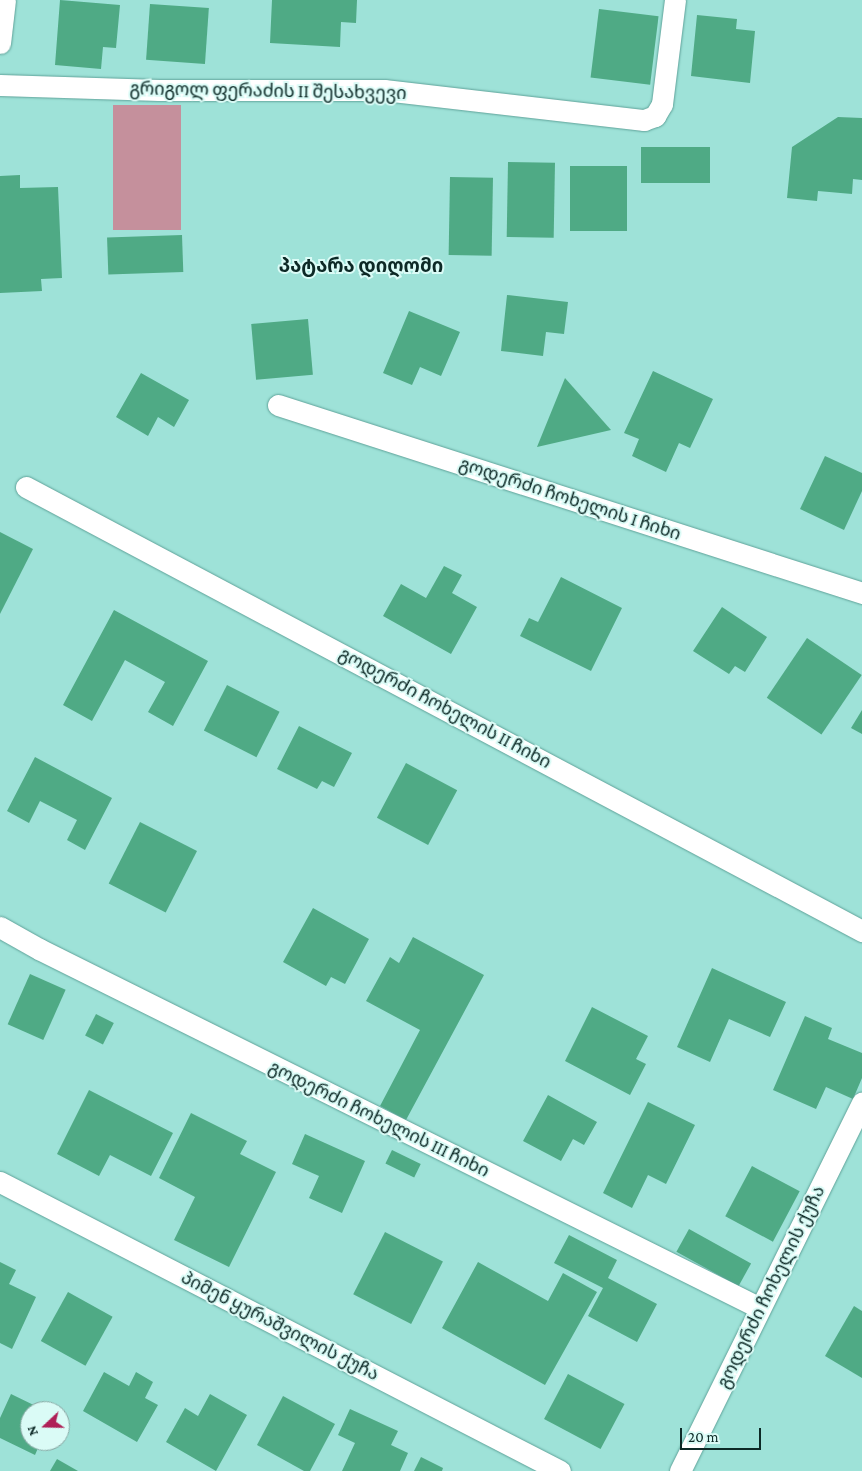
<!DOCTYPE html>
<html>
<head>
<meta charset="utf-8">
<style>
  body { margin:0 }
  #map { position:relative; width:862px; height:1471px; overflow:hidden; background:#9ee2d8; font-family:"Crimson Pro","Noto Sans Georgian",serif }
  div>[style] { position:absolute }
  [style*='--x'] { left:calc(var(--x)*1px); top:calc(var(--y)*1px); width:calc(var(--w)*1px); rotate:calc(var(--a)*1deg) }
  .green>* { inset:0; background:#c5909c; transform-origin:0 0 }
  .building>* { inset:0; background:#4faa85; transform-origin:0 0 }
  .roads { filter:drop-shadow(0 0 1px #5fa299) drop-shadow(0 0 1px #5fa299) }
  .street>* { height:21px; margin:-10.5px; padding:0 10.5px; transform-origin:10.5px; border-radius:10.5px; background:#fff }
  span { translate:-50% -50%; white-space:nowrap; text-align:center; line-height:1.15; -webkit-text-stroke:4px #dafbf6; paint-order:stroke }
  .street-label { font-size:18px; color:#0d2926 }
  .neighbourhood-label { font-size:19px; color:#0d2926; font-weight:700 }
  .north { position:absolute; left:20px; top:1401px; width:50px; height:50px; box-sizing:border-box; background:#dafbf6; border:1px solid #88a7a3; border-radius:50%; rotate:249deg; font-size:14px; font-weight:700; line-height:20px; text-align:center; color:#0d2926 }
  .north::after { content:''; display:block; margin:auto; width:18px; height:22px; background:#af2057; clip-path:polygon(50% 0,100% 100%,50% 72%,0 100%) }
  .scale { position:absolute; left:680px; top:1428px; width:81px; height:22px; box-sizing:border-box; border:2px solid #0d2926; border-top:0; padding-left:6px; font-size:15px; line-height:18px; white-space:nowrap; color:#0d2926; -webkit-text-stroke:4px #dafbf6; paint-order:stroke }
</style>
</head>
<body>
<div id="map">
  <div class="green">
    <i style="left:113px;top:105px;width:68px;height:125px"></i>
  </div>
  <div class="building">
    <i style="clip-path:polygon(60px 0,120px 5px,116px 48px,103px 47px,101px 69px,55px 65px)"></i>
    <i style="clip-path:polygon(272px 0,357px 0,356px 23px,341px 22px,340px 47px,270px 43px)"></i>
    <i style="left:150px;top:4px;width:59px;height:56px;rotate:4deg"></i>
    <i style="left:599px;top:9px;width:60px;height:69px;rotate:7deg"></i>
    <i style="clip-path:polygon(697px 15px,737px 19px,736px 29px,755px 31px,750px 83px,691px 76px)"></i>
    <i style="clip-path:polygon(838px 117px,862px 118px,862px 180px,853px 179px,852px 194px,818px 191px,817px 201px,787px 198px,792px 147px)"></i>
    <i style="left:641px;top:147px;width:69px;height:36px"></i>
    <i style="left:508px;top:162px;width:47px;height:75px;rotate:1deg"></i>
    <i style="left:570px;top:166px;width:57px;height:65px"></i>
    <i style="clip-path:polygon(20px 175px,20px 188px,58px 187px,62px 278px,41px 279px,42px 291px,0 293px,0 176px)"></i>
    <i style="left:450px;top:177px;width:43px;height:78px;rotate:1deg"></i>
    <i style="left:182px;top:235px;width:37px;height:75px;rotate:88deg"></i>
    <i style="clip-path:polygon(507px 295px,568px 302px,564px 334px,546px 332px,543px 356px,501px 351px)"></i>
    <i style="clip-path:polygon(409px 311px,460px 332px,441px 376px,420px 367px,412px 385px,383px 373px)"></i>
    <i style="left:308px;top:319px;width:56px;height:57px;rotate:85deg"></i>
    <i style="clip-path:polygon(653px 371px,713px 399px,690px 448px,679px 443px,666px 472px,632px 456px,639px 439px,624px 433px)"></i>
    <i style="clip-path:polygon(141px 373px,189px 400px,174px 427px,158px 417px,148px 436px,116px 417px)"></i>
    <i style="clip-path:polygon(565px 378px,611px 430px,537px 447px)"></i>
    <i style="clip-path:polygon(825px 456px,862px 473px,862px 491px,844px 530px,800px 509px)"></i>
    <i style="clip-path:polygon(0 532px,33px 549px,0 614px)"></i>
    <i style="clip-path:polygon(444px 566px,462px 575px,452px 593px,477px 607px,451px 654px,383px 616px,401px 584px,426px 598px)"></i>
    <i style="clip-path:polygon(561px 577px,622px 608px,591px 671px,520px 636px,529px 618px,538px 622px)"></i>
    <i style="clip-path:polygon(722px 607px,767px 637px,745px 672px,735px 666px,729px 674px,693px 651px)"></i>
    <i style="clip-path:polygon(114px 610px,208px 661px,173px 726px,148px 712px,165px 682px,125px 660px,92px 721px,63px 705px)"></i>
    <i style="left:807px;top:638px;width:66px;height:72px;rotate:34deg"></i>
    <i style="left:227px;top:685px;width:59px;height:51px;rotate:27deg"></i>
    <i style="clip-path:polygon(862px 710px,862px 734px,851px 728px)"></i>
    <i style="clip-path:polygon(299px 726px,352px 753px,334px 787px,322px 781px,317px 789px,277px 769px)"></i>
    <i style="clip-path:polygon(35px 757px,112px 798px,85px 850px,67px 840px,77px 820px,40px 801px,29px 823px,7px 811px)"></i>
    <i style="left:406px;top:763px;width:58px;height:62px;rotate:28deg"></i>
    <i style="left:140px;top:822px;width:64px;height:69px;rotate:27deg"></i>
    <i style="clip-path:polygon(313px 908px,369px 939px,345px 984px,331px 977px,326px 986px,283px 962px)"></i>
    <i style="clip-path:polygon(413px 937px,484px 975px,406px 1120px,380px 1106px,420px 1030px,366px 1001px,390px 957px,399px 963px)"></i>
    <i style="clip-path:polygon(712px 968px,786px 1002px,770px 1037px,729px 1019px,710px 1062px,677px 1047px)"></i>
    <i style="left:30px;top:974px;width:39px;height:55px;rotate:24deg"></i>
    <i style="clip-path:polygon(592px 1007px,648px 1036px,636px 1059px,646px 1064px,630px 1095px,565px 1061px)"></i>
    <i style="left:96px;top:1014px;width:20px;height:24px;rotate:27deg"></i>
    <i style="clip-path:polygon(805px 1016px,832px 1028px,828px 1039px,862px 1053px,862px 1078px,853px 1099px,826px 1087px,816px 1109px,773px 1090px)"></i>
    <i style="clip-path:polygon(89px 1090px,173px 1133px,151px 1176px,110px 1155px,99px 1176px,57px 1154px)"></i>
    <i style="clip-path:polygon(548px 1095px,597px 1122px,584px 1145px,573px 1139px,561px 1161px,523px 1141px)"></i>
    <i style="clip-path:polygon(648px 1102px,695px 1125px,666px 1184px,648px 1175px,632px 1208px,603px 1193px)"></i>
    <i style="clip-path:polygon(191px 1113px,247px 1141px,240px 1154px,276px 1172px,229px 1267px,174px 1240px,195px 1197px,159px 1178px)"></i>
    <i style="clip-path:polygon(305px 1134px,365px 1161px,342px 1213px,309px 1198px,319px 1176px,292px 1164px)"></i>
    <i style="left:392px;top:1150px;width:32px;height:15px;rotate:26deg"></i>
    <i style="left:752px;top:1166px;width:54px;height:57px;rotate:28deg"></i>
    <i style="left:689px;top:1229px;width:71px;height:26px;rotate:29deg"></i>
    <i style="left:385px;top:1232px;width:65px;height:70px;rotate:27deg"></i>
    <i style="clip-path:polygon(569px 1235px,617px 1260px,608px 1278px,657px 1304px,637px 1342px,588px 1316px,603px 1288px,554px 1263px)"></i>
    <i style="clip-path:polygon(0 1262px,16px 1270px,9px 1284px,36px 1297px,12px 1349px,0 1343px)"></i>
    <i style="clip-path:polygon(478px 1262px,548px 1301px,563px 1273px,597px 1292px,545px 1385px,442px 1328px)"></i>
    <i style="left:68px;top:1292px;width:51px;height:56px;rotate:29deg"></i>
    <i style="clip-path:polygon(854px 1306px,862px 1311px,862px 1378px,825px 1356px)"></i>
    <i style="clip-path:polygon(104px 1372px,129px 1386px,136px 1372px,153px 1382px,145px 1398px,158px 1405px,137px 1442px,83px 1411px)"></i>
    <i style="left:568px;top:1374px;width:64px;height:51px;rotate:28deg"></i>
    <i style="clip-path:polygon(11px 1394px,46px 1411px,30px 1411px,30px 1441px,41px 1441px,35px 1455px,0 1438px,0 1418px)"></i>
    <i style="clip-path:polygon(210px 1394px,247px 1415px,216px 1471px,166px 1442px,185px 1408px,198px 1416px)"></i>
    <i style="clip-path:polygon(283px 1396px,335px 1424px,310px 1471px,304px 1471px,257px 1445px)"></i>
    <i style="clip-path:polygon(350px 1409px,398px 1431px,391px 1445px,408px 1453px,400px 1471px,342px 1471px,355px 1443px,338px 1435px)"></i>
    <i style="clip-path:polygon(421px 1457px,443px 1468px,442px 1471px,414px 1471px)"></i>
    <i style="clip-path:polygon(57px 1459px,78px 1471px,50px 1471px)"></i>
  </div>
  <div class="roads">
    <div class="street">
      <i style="--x:0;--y:43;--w:43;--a:-83.4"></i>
      <i style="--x:0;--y:85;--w:159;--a:1.8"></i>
      <i style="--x:159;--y:90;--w:225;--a:0"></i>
      <i style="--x:384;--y:90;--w:262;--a:6.6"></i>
      <i style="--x:644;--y:120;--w:12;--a:-20"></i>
      <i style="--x:655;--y:116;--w:14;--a:-60"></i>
      <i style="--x:662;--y:104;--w:105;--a:-82.9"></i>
      <i style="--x:278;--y:405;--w:614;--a:17.84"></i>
      <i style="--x:26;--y:487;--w:947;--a:27.97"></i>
      <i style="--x:0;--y:927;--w:45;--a:29.4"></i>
      <i style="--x:39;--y:949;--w:805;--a:26.47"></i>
      <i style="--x:0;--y:1182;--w:630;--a:27.3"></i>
      <i style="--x:680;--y:1471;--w:411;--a:-63.7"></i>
    </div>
  </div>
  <div class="street-label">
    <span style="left:268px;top:91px;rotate:1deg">გრიგოლ ფერაძის II შესახვევი</span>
    <span style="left:570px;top:499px;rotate:18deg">გოდერძი ჩოხელის I ჩიხი</span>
    <span style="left:445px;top:708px;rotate:28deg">გოდერძი ჩოხელის II ჩიხი</span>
    <span style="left:379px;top:1119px;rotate:26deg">გოდერძი ჩოხელის III ჩიხი</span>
    <span style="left:771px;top:1287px;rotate:-64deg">გოდერძი ჩოხელის ქუჩა</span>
    <span style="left:280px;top:1326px;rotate:27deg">პიმენ ყურაშვილის ქუჩა</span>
  </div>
  <div class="neighbourhood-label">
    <span style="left:361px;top:266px">პატარა დიღომი</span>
  </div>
  <div class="north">N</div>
  <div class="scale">20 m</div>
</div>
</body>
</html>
